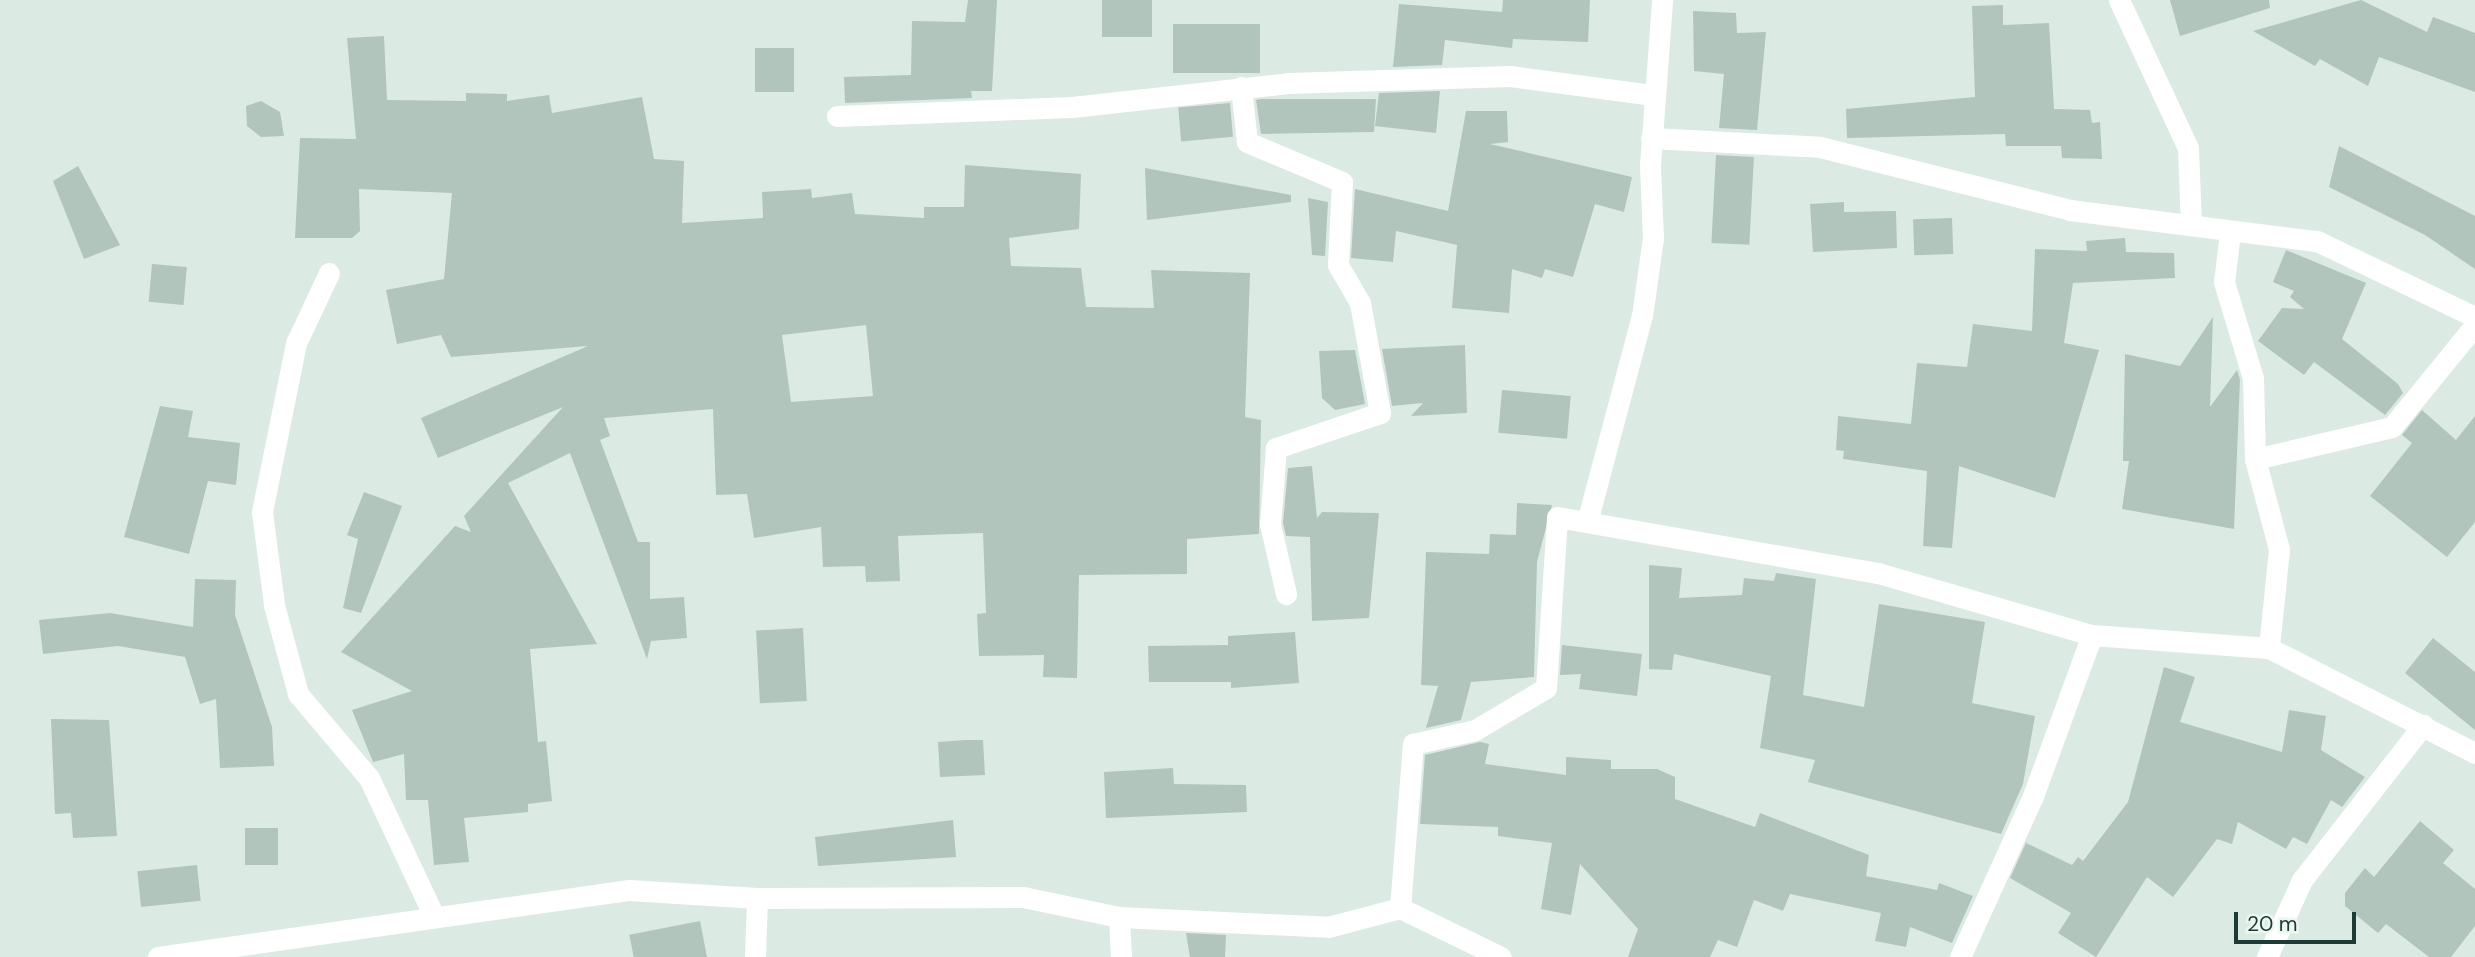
<!DOCTYPE html>
<html>
<head>
<meta charset="utf-8">
<style>
  body { margin:0 }
  #map { position:relative; width:2475px; height:957px; overflow:hidden; background:#dceae4; font-family:"DM Sans",sans-serif }
  div>[style] { position:absolute }
  [style*='--x'] { left:calc(var(--x)*1px); top:calc(var(--y)*1px); width:calc(var(--w)*1px); rotate:calc(var(--a)*1deg) }
  .building>* { inset:0; background:#b1c5bd; transform-origin:0 0 }
  .minor>* { height:21px; margin:-10.5px; padding:0 10.5px; transform-origin:10.5px; border-radius:10.5px; background:#fff }
  span { translate:-50% -50%; white-space:nowrap; text-align:center; line-height:1.15; -webkit-text-stroke:5px #ecf7f2; paint-order:stroke }
  .scale { position:absolute; left:2234px; top:912px; width:122px; height:32px; box-sizing:border-box; border:4px solid #1d3a34; border-top:0; padding-left:9px; font-size:21px; line-height:24px; white-space:nowrap; color:#1d3a34; -webkit-text-stroke:5px #ecf7f2; paint-order:stroke }
</style>
</head>
<body>
<div id="map">
  <div class="building">
    <i style="clip-path:polygon(968px 0,997px 0,992px 91px,971px 91px,972px 98px,845px 103px,844px 77px,911px 75px,912px 21px,965px 22px)"></i>
    <i style="left:1102px;top:0;width:50px;height:37px"></i>
    <i style="clip-path:polygon(1503px 0,1590px 0,1588px 42px,1513px 39px,1512px 48px,1445px 40px,1442px 65px,1393px 67px,1399px 4px,1502px 12px)"></i>
    <i style="clip-path:polygon(2170px 0,2269px 0,2270px 8px,2180px 36px)"></i>
    <i style="clip-path:polygon(2361px 0,2427px 32px,2433px 17px,2475px 33px,2475px 92px,2379px 57px,2368px 86px,2320px 59px,2315px 66px,2253px 31px)"></i>
    <i style="clip-path:polygon(2003px 5px,2003px 25px,2049px 23px,2054px 109px,2090px 110px,2092px 123px,2100px 122px,2102px 159px,2062px 158px,2061px 146px,2006px 146px,2005px 134px,1847px 138px,1846px 109px,1975px 97px,1972px 6px)"></i>
    <i style="clip-path:polygon(1693px 11px,1736px 13px,1737px 33px,1766px 32px,1757px 130px,1719px 128px,1724px 74px,1694px 71px)"></i>
    <i style="left:1260px;top:24px;width:49px;height:87px;rotate:90deg"></i>
    <i style="clip-path:polygon(evenodd,384px 36px,387px 100px,466px 101px,466px 93px,507px 94px,507px 101px,549px 95px,552px 113px,642px 97px,654px 159px,684px 161px,682px 223px,763px 218px,762px 192px,811px 189px,812px 198px,852px 193px,855px 214px,924px 218px,924px 207px,964px 207px,965px 165px,1081px 174px,1079px 229px,1009px 238px,1011px 266px,1081px 268px,1086px 307px,1154px 308px,1151px 270px,1250px 273px,1245px 417px,1261px 420px,1259px 534px,1187px 539px,1187px 574px,1079px 575px,1077px 678px,1043px 677px,1044px 655px,979px 656px,977px 614px,986px 613px,983px 533px,898px 536px,900px 581px,866px 582px,865px 566px,823px 567px,821px 527px,754px 538px,747px 494px,716px 495px,713px 409px,604px 418px,610px 436px,600px 440px,638px 542px,650px 542px,650px 599px,684px 597px,687px 638px,651px 641px,647px 659px,570px 453px,508px 483px,597px 644px,530px 649px,538px 742px,546px 741px,552px 801px,528px 804px,528px 812px,464px 818px,469px 862px,434px 865px,428px 800px,406px 800px,404px 754px,373px 762px,352px 710px,412px 691px,341px 652px,455px 526px,471px 532px,464px 516px,563px 407px,438px 458px,421px 418px,588px 346px,451px 357px,441px 335px,397px 344px,386px 290px,444px 279px,452px 193px,359px 189px,360px 231px,352px 238px,295px 238px,300px 138px,356px 139px,347px 38px,384px 36px,866px 325px,873px 396px,791px 402px,782px 335px,866px 325px)"></i>
    <i style="left:755px;top:48px;width:39px;height:44px"></i>
    <i style="clip-path:polygon(1440px 91px,1436px 133px,1375px 126px,1379px 93px)"></i>
    <i style="clip-path:polygon(1261px 99px,1376px 99px,1374px 132px,1261px 134px,1256px 100px)"></i>
    <i style="clip-path:polygon(261px 101px,280px 112px,284px 136px,261px 137px,247px 126px,246px 106px)"></i>
    <i style="left:1230px;top:103px;width:34px;height:52px;rotate:85deg"></i>
    <i style="clip-path:polygon(1466px 111px,1507px 111px,1508px 142px,1490px 144px,1632px 177px,1624px 212px,1595px 204px,1573px 277px,1545px 269px,1542px 278px,1512px 269px,1509px 313px,1452px 308px,1457px 245px,1396px 231px,1393px 262px,1351px 258px,1355px 189px,1448px 211px)"></i>
    <i style="clip-path:polygon(2339px 146px,2475px 216px,2475px 269px,2425px 235px,2329px 187px)"></i>
    <i style="left:1716px;top:155px;width:38px;height:88px;rotate:3deg"></i>
    <i style="clip-path:polygon(78px 166px,120px 245px,84px 259px,53px 181px)"></i>
    <i style="clip-path:polygon(1145px 168px,1291px 195px,1291px 202px,1147px 220px)"></i>
    <i style="clip-path:polygon(1308px 198px,1328px 202px,1325px 256px,1312px 255px)"></i>
    <i style="clip-path:polygon(1844px 202px,1844px 212px,1896px 211px,1897px 248px,1813px 252px,1810px 204px)"></i>
    <i style="left:1952px;top:218px;width:36px;height:39px;rotate:88deg"></i>
    <i style="clip-path:polygon(2125px 238px,2126px 252px,2174px 253px,2175px 278px,2073px 283px,2064px 343px,2099px 350px,2055px 498px,1959px 466px,1952px 548px,1923px 546px,1927px 471px,1843px 459px,1844px 451px,1836px 450px,1838px 416px,1911px 424px,1917px 363px,1967px 367px,1973px 324px,2032px 331px,2035px 249px,2087px 251px,2086px 241px)"></i>
    <i style="clip-path:polygon(2286px 250px,2366px 283px,2342px 339px,2398px 384px,2403px 393px,2385px 415px,2314px 362px,2304px 375px,2258px 341px,2282px 308px,2304px 309px,2290px 297px,2294px 291px,2273px 282px)"></i>
    <i style="left:152px;top:264px;width:35px;height:38px;rotate:5deg"></i>
    <i style="clip-path:polygon(2213px 317px,2210px 407px,2237px 370px,2240px 380px,2234px 529px,2122px 509px,2129px 461px,2123px 461px,2125px 354px,2180px 366px)"></i>
    <i style="clip-path:polygon(1465px 345px,1467px 413px,1411px 416px,1423px 403px,1392px 406px,1382px 349px)"></i>
    <i style="clip-path:polygon(1355px 350px,1365px 404px,1335px 410px,1322px 398px,1319px 351px)"></i>
    <i style="left:1502px;top:390px;width:69px;height:43px;rotate:5deg"></i>
    <i style="clip-path:polygon(160px 406px,193px 411px,188px 437px,240px 443px,236px 485px,208px 481px,189px 554px,124px 537px)"></i>
    <i style="clip-path:polygon(2422px 410px,2456px 440px,2475px 416px,2475px 522px,2447px 557px,2370px 496px,2412px 443px,2402px 435px)"></i>
    <i style="clip-path:polygon(1312px 466px,1317px 518px,1322px 512px,1379px 513px,1369px 618px,1312px 621px,1310px 537px,1286px 536px,1283px 523px,1288px 468px)"></i>
    <i style="clip-path:polygon(364px 492px,402px 506px,361px 613px,343px 608px,358px 539px,347px 535px)"></i>
    <i style="clip-path:polygon(1517px 503px,1552px 505px,1537px 562px,1534px 677px,1471px 682px,1461px 720px,1426px 728px,1438px 686px,1421px 685px,1426px 552px,1489px 554px,1490px 534px,1516px 535px)"></i>
    <i style="clip-path:polygon(1649px 565px,1682px 568px,1679px 598px,1742px 595px,1744px 578px,1774px 581px,1776px 573px,1816px 579px,1803px 695px,1864px 707px,1879px 604px,1985px 622px,1972px 703px,2035px 716px,2023px 784px,2001px 834px,1808px 782px,1815px 760px,1760px 748px,1771px 676px,1674px 654px,1672px 670px,1649px 669px)"></i>
    <i style="clip-path:polygon(195px 579px,236px 580px,235px 615px,272px 727px,274px 766px,220px 768px,216px 699px,200px 704px,185px 657px,118px 646px,43px 654px,39px 620px,110px 613px,193px 627px)"></i>
    <i style="left:803px;top:628px;width:73px;height:47px;rotate:87deg"></i>
    <i style="clip-path:polygon(1295px 632px,1299px 683px,1231px 688px,1231px 682px,1149px 682px,1148px 646px,1228px 645px,1228px 636px)"></i>
    <i style="clip-path:polygon(2433px 638px,2475px 672px,2475px 730px,2405px 673px)"></i>
    <i style="clip-path:polygon(1562px 645px,1642px 654px,1637px 696px,1579px 689px,1581px 674px,1560px 675px)"></i>
    <i style="clip-path:polygon(2164px 667px,2195px 677px,2180px 722px,2282px 752px,2289px 710px,2326px 716px,2321px 750px,2365px 777px,2342px 807px,2331px 800px,2307px 844px,2293px 837px,2286px 849px,2238px 822px,2232px 844px,2217px 839px,2173px 897px,2147px 877px,2096px 957px,2058px 933px,2071px 913px,2010px 878px,2026px 843px,2072px 865px,2078px 857px,2083px 861px,2128px 802px)"></i>
    <i style="clip-path:polygon(51px 719px,109px 720px,117px 836px,73px 838px,71px 813px,55px 814px)"></i>
    <i style="clip-path:polygon(966px 740px,983px 740px,985px 775px,940px 777px,938px 742px)"></i>
    <i style="clip-path:polygon(1480px 742px,1489px 744px,1485px 764px,1566px 775px,1566px 757px,1611px 760px,1611px 769px,1657px 769px,1675px 777px,1675px 799px,1755px 827px,1760px 813px,1869px 855px,1866px 876px,1937px 890px,1939px 883px,1973px 896px,1952px 943px,1910px 927px,1906px 947px,1875px 941px,1881px 913px,1790px 894px,1783px 911px,1754px 900px,1737px 947px,1718px 940px,1710px 957px,1628px 957px,1638px 929px,1580px 864px,1571px 915px,1541px 909px,1552px 843px,1498px 836px,1498px 827px,1420px 824px,1425px 755px)"></i>
    <i style="clip-path:polygon(1173px 768px,1174px 784px,1246px 785px,1247px 812px,1106px 818px,1104px 772px)"></i>
    <i style="clip-path:polygon(953px 820px,956px 857px,818px 866px,815px 837px)"></i>
    <i style="clip-path:polygon(2420px 821px,2454px 850px,2443px 863px,2475px 889px,2475px 926px,2451px 957px,2429px 957px,2386px 924px,2378px 933px,2345px 906px,2345px 893px,2365px 868px,2374px 877px)"></i>
    <i style="left:245px;top:828px;width:33px;height:37px"></i>
    <i style="left:197px;top:865px;width:36px;height:60px;rotate:84deg"></i>
    <i style="left:700px;top:921px;width:37px;height:72px;rotate:79deg"></i>
    <i style="clip-path:polygon(1186px 933px,1226px 935px,1225px 957px,1190px 957px)"></i>
  </div>
  <div class="minor">
    <i style="--x:2119;--y:0;--w:163;--a:65"></i>
    <i style="--x:2188;--y:148;--w:77;--a:87.8"></i>
    <i style="--x:1241;--y:87;--w:55;--a:83.8"></i>
    <i style="--x:1247;--y:142;--w:103;--a:22.8"></i>
    <i style="--x:1342;--y:182;--w:83;--a:92.8"></i>
    <i style="--x:1338;--y:265;--w:44;--a:59.9"></i>
    <i style="--x:1360;--y:303;--w:112;--a:79.7"></i>
    <i style="--x:1380;--y:413;--w:110;--a:161.4"></i>
    <i style="--x:1276;--y:448;--w:76;--a:94.5"></i>
    <i style="--x:1270;--y:524;--w:72;--a:77.1"></i>
    <i style="--x:837;--y:116;--w:235;--a:-2.2"></i>
    <i style="--x:1072;--y:107;--w:217;--a:-6.3"></i>
    <i style="--x:1288;--y:83;--w:222;--a:-1.8"></i>
    <i style="--x:1510;--y:76;--w:143;--a:7.6"></i>
    <i style="--x:1651;--y:138;--w:169;--a:3"></i>
    <i style="--x:1820;--y:147;--w:258;--a:14.1"></i>
    <i style="--x:2070;--y:210;--w:249;--a:7.2"></i>
    <i style="--x:2317;--y:241;--w:175;--a:25.7"></i>
    <i style="--x:2230;--y:232;--w:50;--a:96.8"></i>
    <i style="--x:2224;--y:282;--w:100;--a:73.2"></i>
    <i style="--x:2253;--y:378;--w:81;--a:88.6"></i>
    <i style="--x:2255;--y:459;--w:93;--a:75.1"></i>
    <i style="--x:2279;--y:549;--w:100;--a:95.8"></i>
    <i style="--x:329;--y:273;--w:77;--a:115.2"></i>
    <i style="--x:296;--y:343;--w:172;--a:101.4"></i>
    <i style="--x:262;--y:512;--w:94;--a:82.6"></i>
    <i style="--x:274;--y:605;--w:92;--a:74.9"></i>
    <i style="--x:298;--y:694;--w:110;--a:49.8"></i>
    <i style="--x:369;--y:778;--w:150;--a:64.8"></i>
    <i style="--x:2255;--y:459;--w:141;--a:-13.1"></i>
    <i style="--x:2392;--y:427;--w:132;--a:-50.9"></i>
    <i style="--x:1587;--y:522;--w:213;--a:-75.1"></i>
    <i style="--x:1642;--y:316;--w:79;--a:-82"></i>
    <i style="--x:1653;--y:238;--w:73;--a:-92.4"></i>
    <i style="--x:1650;--y:165;--w:165;--a:-85.8"></i>
    <i style="--x:1400;--y:908;--w:165;--a:-85.5"></i>
    <i style="--x:1413;--y:744;--w:64;--a:-12.7"></i>
    <i style="--x:1475;--y:730;--w:82;--a:-30.6"></i>
    <i style="--x:1546;--y:688;--w:171;--a:-86.3"></i>
    <i style="--x:1557;--y:517;--w:326;--a:9.9"></i>
    <i style="--x:1878;--y:573;--w:223;--a:16.2"></i>
    <i style="--x:2092;--y:635;--w:177;--a:4.2"></i>
    <i style="--x:2269;--y:648;--w:231;--a:27"></i>
    <i style="--x:1119;--y:917;--w:40;--a:87.1"></i>
    <i style="--x:158;--y:957;--w:476;--a:-8.1"></i>
    <i style="--x:629;--y:890;--w:128;--a:3.6"></i>
    <i style="--x:757;--y:898;--w:266;--a:-0.2"></i>
    <i style="--x:1023;--y:897;--w:98;--a:11.8"></i>
    <i style="--x:1119;--y:917;--w:209;--a:2.7"></i>
    <i style="--x:1328;--y:927;--w:74;--a:-14.8"></i>
    <i style="--x:1400;--y:908;--w:112;--a:25.9"></i>
    <i style="--x:755;--y:957;--w:59;--a:-88.1"></i>
    <i style="--x:1960;--y:957;--w:177;--a:-65.6"></i>
    <i style="--x:2033;--y:796;--w:171;--a:-69.9"></i>
    <i style="--x:2267;--y:957;--w:85;--a:-65.6"></i>
    <i style="--x:2302;--y:880;--w:197;--a:-52"></i>
  </div>
  <div class="scale">20 m</div>
</div>
</body>
</html>
